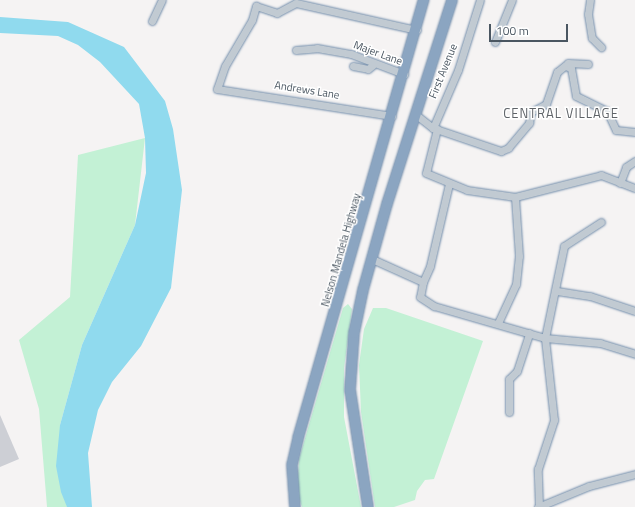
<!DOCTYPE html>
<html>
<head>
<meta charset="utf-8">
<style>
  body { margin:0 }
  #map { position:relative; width:635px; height:507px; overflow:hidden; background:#f5f3f3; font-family:"Titillium Web",sans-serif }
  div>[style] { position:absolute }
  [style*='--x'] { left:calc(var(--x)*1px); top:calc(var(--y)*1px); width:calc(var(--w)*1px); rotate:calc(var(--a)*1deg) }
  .green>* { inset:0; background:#c3f1d5 }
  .water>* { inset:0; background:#90daee }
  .building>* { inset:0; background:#cdcfd5 }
  .roads { filter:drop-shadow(0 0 1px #7690ad) drop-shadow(0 0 1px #7690ad) }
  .minor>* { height:7px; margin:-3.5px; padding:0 3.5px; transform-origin:3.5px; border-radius:3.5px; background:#c1cad2 }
  .highway>* { height:10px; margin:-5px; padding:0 5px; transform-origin:5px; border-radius:5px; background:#8ba5c1 }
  span { translate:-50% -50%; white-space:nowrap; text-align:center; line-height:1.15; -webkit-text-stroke:3px #fff; paint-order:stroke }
  .street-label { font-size:11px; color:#4a5661 }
  .quarter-label { font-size:13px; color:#5f6368; letter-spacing:1px }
  .scale { position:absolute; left:489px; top:24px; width:79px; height:18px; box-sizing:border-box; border:2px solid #4a5661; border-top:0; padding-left:5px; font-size:12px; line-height:14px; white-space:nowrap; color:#4a5661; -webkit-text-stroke:3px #fff; paint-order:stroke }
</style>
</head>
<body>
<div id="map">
  <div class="green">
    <i style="clip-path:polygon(145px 138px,135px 225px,82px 345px,60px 425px,67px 507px,47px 507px,39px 409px,19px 340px,70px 297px,78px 155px)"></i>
    <i style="clip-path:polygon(348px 304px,352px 309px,344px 368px,344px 417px,361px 507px,302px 507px,297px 492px,299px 459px,343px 308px)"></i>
    <i style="clip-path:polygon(373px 308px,386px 308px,483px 341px,434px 479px,425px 480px,417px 491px,415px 500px,394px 507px,375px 507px,361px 412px,359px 365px,364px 329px)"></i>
  </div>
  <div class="water">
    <i style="clip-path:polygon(0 17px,68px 22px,124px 47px,165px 101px,173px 129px,182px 190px,171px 288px,141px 346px,112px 382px,98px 410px,88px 453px,92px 507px,67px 507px,61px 492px,56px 466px,60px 425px,82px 345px,135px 225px,146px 173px,145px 138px,139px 104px,100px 62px,78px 45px,58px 36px,0 33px)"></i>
  </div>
  <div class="building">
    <i style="clip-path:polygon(0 415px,19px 459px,0 467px)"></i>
  </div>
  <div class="roads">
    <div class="minor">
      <i style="--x:590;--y:0;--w:14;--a:98"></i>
      <i style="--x:588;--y:14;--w:24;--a:81"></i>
      <i style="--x:592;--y:38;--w:13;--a:45"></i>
      <i style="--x:152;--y:21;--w:23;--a:-65"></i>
      <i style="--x:495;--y:42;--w:45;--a:-68"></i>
      <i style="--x:296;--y:50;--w:21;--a:-5"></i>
      <i style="--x:317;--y:48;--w:35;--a:10"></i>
      <i style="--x:351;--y:54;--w:57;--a:20.7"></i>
      <i style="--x:353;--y:66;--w:15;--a:11"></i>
      <i style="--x:368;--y:69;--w:6;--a:-39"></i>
      <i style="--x:565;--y:66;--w:6;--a:18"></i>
      <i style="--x:571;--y:68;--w:28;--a:80"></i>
      <i style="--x:576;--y:96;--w:34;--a:26"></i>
      <i style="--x:607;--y:111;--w:21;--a:65"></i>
      <i style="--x:616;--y:130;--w:19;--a:6"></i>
      <i style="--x:415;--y:114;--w:23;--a:38"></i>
      <i style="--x:433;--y:128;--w:72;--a:18.7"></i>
      <i style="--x:501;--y:151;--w:8;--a:-23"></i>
      <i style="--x:508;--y:148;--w:33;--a:-50"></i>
      <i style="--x:529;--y:123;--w:11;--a:-80"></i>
      <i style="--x:531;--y:112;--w:17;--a:-28"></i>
      <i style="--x:546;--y:104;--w:34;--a:-71"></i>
      <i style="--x:557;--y:72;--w:14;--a:-39"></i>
      <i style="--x:568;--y:63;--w:20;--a:3"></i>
      <i style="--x:392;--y:116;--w:177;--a:-171.2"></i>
      <i style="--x:217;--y:89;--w:24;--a:-71"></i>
      <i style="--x:225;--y:66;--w:53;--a:-59.6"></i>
      <i style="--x:252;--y:20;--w:15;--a:-74"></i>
      <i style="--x:256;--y:6;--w:22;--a:18"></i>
      <i style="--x:277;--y:13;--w:21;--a:-28"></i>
      <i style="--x:296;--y:3;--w:124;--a:12.6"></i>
      <i style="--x:433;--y:128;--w:63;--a:-66.7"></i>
      <i style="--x:458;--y:70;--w:73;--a:-72.6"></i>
      <i style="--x:437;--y:129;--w:45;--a:104"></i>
      <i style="--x:426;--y:173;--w:44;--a:22.5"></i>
      <i style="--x:467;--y:190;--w:49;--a:8.3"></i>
      <i style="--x:515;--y:197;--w:89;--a:-14.3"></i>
      <i style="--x:601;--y:175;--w:36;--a:21"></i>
      <i style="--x:620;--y:183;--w:17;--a:-69"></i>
      <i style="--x:626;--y:167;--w:11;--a:-34"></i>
      <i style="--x:372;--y:259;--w:56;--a:24.3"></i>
      <i style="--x:423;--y:282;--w:15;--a:101"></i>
      <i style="--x:420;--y:297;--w:17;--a:33"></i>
      <i style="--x:434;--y:306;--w:116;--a:16.1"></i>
      <i style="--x:545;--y:338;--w:55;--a:5.2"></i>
      <i style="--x:600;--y:343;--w:37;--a:17"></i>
      <i style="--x:423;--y:282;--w:17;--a:-66"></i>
      <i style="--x:430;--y:266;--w:84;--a:-77"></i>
      <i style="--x:557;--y:291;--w:33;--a:9"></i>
      <i style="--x:590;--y:296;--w:47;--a:18.4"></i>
      <i style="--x:498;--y:323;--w:43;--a:-65.2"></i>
      <i style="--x:516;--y:284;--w:28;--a:-84"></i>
      <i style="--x:519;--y:256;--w:59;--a:-93.9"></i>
      <i style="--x:509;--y:412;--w:33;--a:-90"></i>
      <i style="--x:509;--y:379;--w:11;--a:-45"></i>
      <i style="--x:517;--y:371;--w:40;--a:-72"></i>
      <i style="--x:539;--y:506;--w:37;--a:-92"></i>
      <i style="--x:538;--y:469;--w:52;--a:-71.9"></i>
      <i style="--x:554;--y:420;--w:82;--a:-96.3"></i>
      <i style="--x:545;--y:338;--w:94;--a:-78.3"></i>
      <i style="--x:564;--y:246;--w:44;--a:-33"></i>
      <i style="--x:538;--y:507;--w:55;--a:-22.4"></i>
      <i style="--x:589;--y:486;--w:48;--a:-14.6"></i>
    </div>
    <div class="highway">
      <i style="--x:295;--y:507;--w:42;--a:-94.1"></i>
      <i style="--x:292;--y:465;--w:28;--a:-77"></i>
      <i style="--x:298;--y:438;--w:456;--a:-74"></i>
      <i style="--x:368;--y:507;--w:118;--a:-98.7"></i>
      <i style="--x:350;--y:390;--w:57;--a:-86"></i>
      <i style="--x:354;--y:333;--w:44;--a:-78.2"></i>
      <i style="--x:363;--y:290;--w:89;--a:-74.4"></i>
      <i style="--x:387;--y:204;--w:214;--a:-72.3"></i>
    </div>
  </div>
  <div class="street-label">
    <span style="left:378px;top:53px;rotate:20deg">Majer Lane</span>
    <span style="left:443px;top:71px;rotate:-68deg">First Avenue</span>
    <span style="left:307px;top:90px;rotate:9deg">Andrews Lane</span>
    <span style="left:341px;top:250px;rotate:-74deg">Nelson Mandela Highway</span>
  </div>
  <div class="quarter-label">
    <span style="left:561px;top:113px">CENTRAL VILLAGE</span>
  </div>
  <div class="scale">100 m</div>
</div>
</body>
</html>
